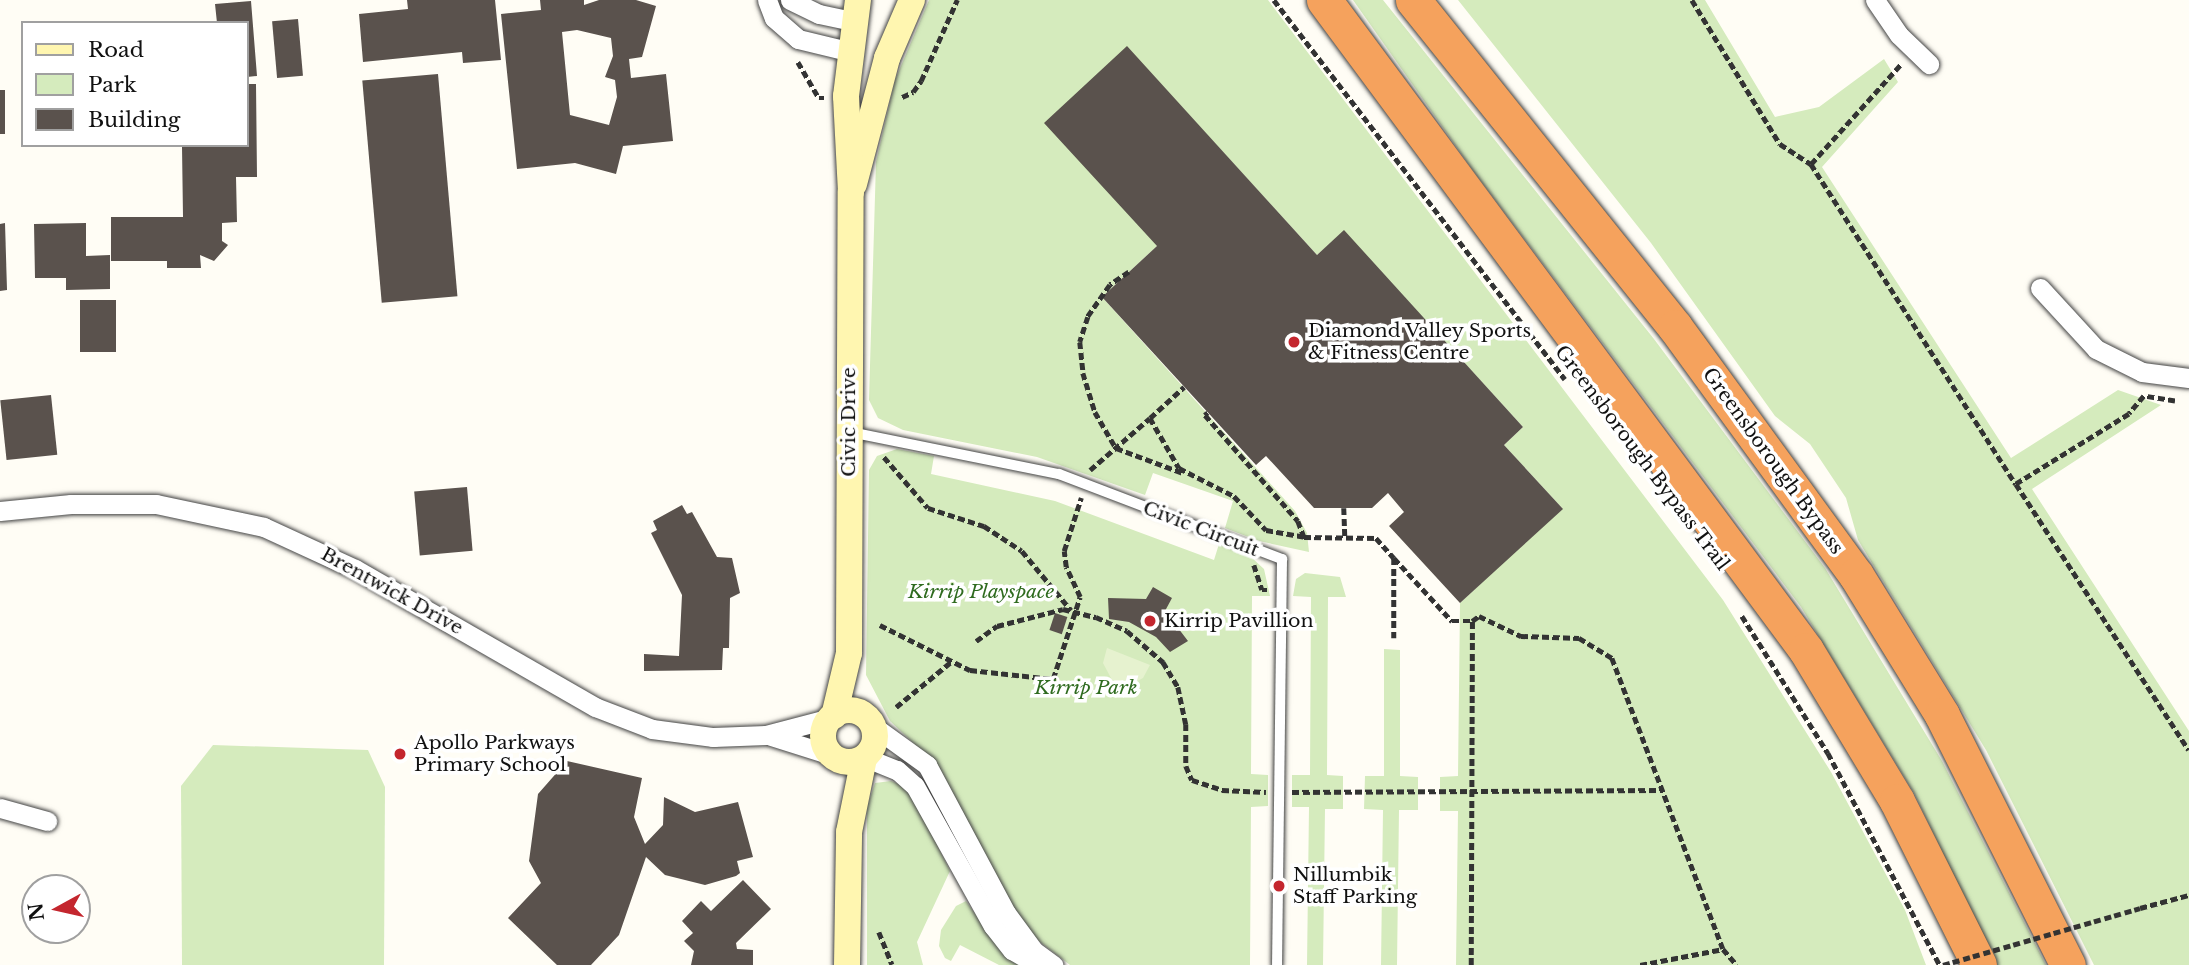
<!DOCTYPE html>
<html>
<head>
<meta charset="utf-8">
<style>
  body { margin:0 }
  #map { position:relative; width:2189px; height:965px; overflow:hidden; background:#fffdf5; font-family:"Libre Baskerville",serif }
  div>[style] { position:absolute }
  [style*='--x'] { left:calc(var(--x)*1px); top:calc(var(--y)*1px); width:calc(var(--w)*1px); rotate:calc(var(--a)*1deg) }
  .green>* { inset:0; background:#d5ebbd }
  .pitch>* { inset:0; background:#e6f2cf }
  .building>* { inset:0; background:#5a524d; transform-origin:0 0 }
  .path>* { height:4.5px; margin-top:-2.25px; transform-origin:0; background:repeating-linear-gradient(90deg,#333 0 7px,transparent 0 10.5px) }
  .roads { filter:drop-shadow(0 0 2px #444) drop-shadow(0 0 2px #444) }
  .lane>* { height:10px; margin:-5px; padding:0 5px; transform-origin:5px; border-radius:5px; background:#fff }
  .street>* { height:19px; margin:-9.5px; padding:0 9.5px; transform-origin:9.5px; border-radius:9.5px; background:#fff }
  .secondary>* { height:26px; margin:-13px; padding:0 13px; transform-origin:13px; border-radius:13px; background:#fff6b0 }
  .secondary>.ring { margin:-13px; padding:0; box-sizing:content-box; background:none; border:26px solid #fff6b0; border-radius:50% }
  .highway>* { height:35px; margin:-17.5px; padding:0 17.5px; transform-origin:17.5px; border-radius:17.5px; background:#f5a25d }
  .path-bridge>* { height:4.5px; margin-top:-2.25px; transform-origin:0; background:repeating-linear-gradient(90deg,#333 0 7px,transparent 0 10.5px) }
  .dots>* { width:19px; height:19px; translate:-50% -50%; box-sizing:border-box; border:4px solid #fff; border-radius:50% }
  span { translate:-50% -50%; white-space:nowrap; text-align:center; line-height:1.15; -webkit-text-stroke:7px #fff; paint-order:stroke }
  .poi-label { font-size:19px; color:#111 }
  .left { translate:0 -50%; text-align:left }
  .street-label { font-size:19px; color:#111 }
  .park-label { font-size:19px; color:#2f6b1f; font-style:italic }
  .legend { position:absolute; left:21px; top:21px; width:228px; height:126px; box-sizing:border-box; background:#fff; border:2px solid #a0a0a0; margin:0; padding:9px 12px; list-style:none; font-size:21px; color:#111 }
  .legend li { display:flex; align-items:center; gap:14px; height:35px }
  .legend b { width:35px; border:2px solid #a0a0a0 }
  .north { position:absolute; left:21px; top:874px; width:70px; height:70px; box-sizing:border-box; background:#fff; border:2px solid #a0a0a0; border-radius:50%; rotate:262deg; font-size:19px; font-weight:700; line-height:28px; text-align:center; color:#111 }
  .north::after { content:''; display:block; margin:auto; width:24px; height:32px; background:#c4262e; clip-path:polygon(50% 0,100% 100%,50% 72%,0 100%) }
</style>
</head>
<body>
<div id="map">
  <div class="green">
    <i style="clip-path:polygon(929px 0,1268px 0,1723px 600px,1831px 772px,1905px 910px,1926px 965px,1456px 965px,1458px 811px,1440px 811px,1440px 777px,1458px 776px,1460px 603px,1562px 508px,1504px 445px,1523px 427px,1344px 231px,1317px 255px,1127px 47px,1157px 246px,1102px 297px,1295px 511px,1307px 533px,1309px 552px,1259px 541px,1225px 528px,1233px 501px,1153px 473px,1145px 495px,1037px 457px,903px 430px,878px 418px,869px 400px,876px 162px,895px 80px)"></i>
    <i style="clip-path:polygon(1353px 0,1383px 0,1654px 339px,1825px 568px,1942px 761px,2046px 965px,1997px 965px,1914px 793px,1801px 607px,1472px 169px)"></i>
    <i style="clip-path:polygon(1458px 0,1705px 0,1775px 117px,1819px 107px,1884px 59px,1898px 82px,1822px 167px,2011px 458px,2118px 390px,2161px 405px,2032px 489px,2189px 731px,2189px 965px,2094px 965px,1986px 750px,1858px 540px,1846px 498px,1810px 444px,1775px 416px,1651px 243px)"></i>
    <i style="clip-path:polygon(897px 449px,934px 456px,931px 474px,1055px 501px,1214px 560px,1219px 544px,1251px 557px,1264px 569px,1270px 596px,1252px 596px,1251px 774px,1268px 775px,1268px 806px,1251px 807px,1250px 965px,1070px 965px,1022px 928px,939px 767px,890px 721px,866px 675px,869px 470px,877px 456px)"></i>
    <i style="clip-path:polygon(1305px 573px,1340px 577px,1346px 597px,1328px 597px,1327px 775px,1343px 776px,1343px 809px,1325px 809px,1323px 965px,1307px 965px,1309px 807px,1292px 807px,1292px 775px,1310px 775px,1311px 597px,1293px 596px,1296px 579px)"></i>
    <i style="clip-path:polygon(1384px 649px,1400px 650px,1400px 776px,1418px 777px,1418px 810px,1399px 810px,1397px 965px,1381px 965px,1383px 810px,1364px 809px,1365px 776px,1384px 776px)"></i>
    <i style="clip-path:polygon(213px 745px,368px 750px,385px 787px,384px 965px,182px 965px,181px 786px)"></i>
    <i style="clip-path:polygon(891px 781px,909px 788px,950px 871px,917px 942px,923px 965px,867px 965px,867px 807px,875px 783px)"></i>
    <i style="clip-path:polygon(966px 901px,990px 935px,1022px 965px,999px 965px,960px 945px,951px 961px,945px 958px,939px 946px,941px 930px,956px 906px)"></i>
  </div>
  <div class="pitch">
    <i style="clip-path:polygon(1107px 648px,1150px 665px,1143px 678px,1130px 685px,1112px 680px,1103px 663px)"></i>
  </div>
  <div class="building">
    <i style="clip-path:polygon(407px 0,495px 0,501px 60px,463px 63px,462px 52px,363px 62px,359px 14px,408px 9px)"></i>
    <i style="clip-path:polygon(evenodd,540px 0,584px 0,584px 5px,599px 0,636px 0,656px 6px,642px 57px,629px 59px,631px 78px,666px 74px,673px 141px,623px 146px,616px 174px,575px 163px,517px 169px,501px 14px,541px 10px,540px 0,577px 30px,611px 38px,613px 56px,605px 77px,615px 80px,617px 97px,609px 125px,570px 115px,562px 32px,577px 30px)"></i>
    <i style="clip-path:polygon(251px 1px,257px 76px,247px 77px,247px 23px,217px 23px,215px 4px)"></i>
    <i style="left:298px;top:19px;width:57px;height:26px;rotate:85deg"></i>
    <i style="clip-path:polygon(1127px 46px,1317px 255px,1344px 230px,1523px 427px,1504px 445px,1563px 509px,1460px 603px,1389px 526px,1404px 512px,1388px 493px,1372px 508px,1314px 508px,1266px 456px,1256px 465px,1102px 297px,1157px 246px,1044px 123px)"></i>
    <i style="left:438px;top:74px;width:223px;height:76px;rotate:85deg"></i>
    <i style="clip-path:polygon(247px 84px,256px 84px,257px 177px,236px 177px,237px 222px,222px 223px,222px 241px,228px 245px,214px 261px,200px 255px,201px 268px,167px 268px,167px 261px,111px 261px,111px 217px,183px 217px,182px 147px,247px 145px)"></i>
    <i style="left:0;top:90px;width:5px;height:44px"></i>
    <i style="clip-path:polygon(5px 223px,7px 290px,0 291px,0 224px)"></i>
    <i style="clip-path:polygon(86px 223px,86px 256px,110px 255px,110px 289px,66px 290px,66px 278px,35px 278px,34px 224px)"></i>
    <i style="left:80px;top:300px;width:36px;height:52px"></i>
    <i style="left:51px;top:395px;width:60px;height:51px;rotate:84deg"></i>
    <i style="left:467px;top:487px;width:64px;height:53px;rotate:85deg"></i>
    <i style="clip-path:polygon(682px 505px,687px 514px,692px 512px,717px 557px,732px 558px,740px 593px,730px 598px,729px 648px,723px 648px,722px 670px,644px 671px,644px 654px,679px 656px,682px 595px,651px 533px,657px 530px,653px 521px)"></i>
    <i style="clip-path:polygon(1153px 587px,1172px 598px,1165px 611px,1188px 641px,1170px 652px,1156px 637px,1129px 622px,1109px 619px,1108px 598px,1146px 599px)"></i>
    <i style="left:1055px;top:613px;width:13px;height:18px;rotate:18deg"></i>
    <i style="clip-path:polygon(567px 761px,642px 778px,634px 817px,645px 844px,663px 825px,664px 797px,695px 812px,738px 802px,753px 857px,737px 861px,740px 873px,736px 876px,705px 885px,665px 875px,646px 857px,619px 935px,591px 965px,557px 965px,508px 918px,541px 883px,529px 861px,538px 794px)"></i>
    <i style="clip-path:polygon(743px 880px,771px 909px,736px 943px,737px 949px,753px 950px,753px 965px,691px 965px,694px 951px,684px 941px,693px 933px,682px 921px,701px 901px,711px 911px)"></i>
  </div>
  <div class="path">
    <i style="--x:1274;--y:0;--w:478;--a:52.5"></i>
    <i style="--x:1692;--y:0;--w:169;--a:58.6"></i>
    <i style="--x:1780;--y:144;--w:37;--a:33"></i>
    <i style="--x:1811;--y:164;--w:380;--a:57.4"></i>
    <i style="--x:798;--y:62;--w:42;--a:59.7"></i>
    <i style="--x:819;--y:98;--w:5;--a:0"></i>
    <i style="--x:902;--y:97;--w:12;--a:-24"></i>
    <i style="--x:913;--y:92;--w:14;--a:-54"></i>
    <i style="--x:921;--y:81;--w:89;--a:-66"></i>
    <i style="--x:1811;--y:164;--w:136;--a:-48"></i>
    <i style="--x:1129;--y:272;--w:23;--a:146"></i>
    <i style="--x:1110;--y:285;--w:39;--a:125"></i>
    <i style="--x:1088;--y:317;--w:26;--a:108"></i>
    <i style="--x:1080;--y:342;--w:31;--a:84"></i>
    <i style="--x:1083;--y:373;--w:41;--a:72.9"></i>
    <i style="--x:1095;--y:412;--w:42;--a:59.7"></i>
    <i style="--x:1116;--y:448;--w:72;--a:20.5"></i>
    <i style="--x:2175;--y:401;--w:31;--a:-171"></i>
    <i style="--x:2144;--y:396;--w:23;--a:130"></i>
    <i style="--x:2129;--y:414;--w:133;--a:148.2"></i>
    <i style="--x:2016;--y:484;--w:317;--a:57"></i>
    <i style="--x:1208;--y:413;--w:4;--a:146"></i>
    <i style="--x:1205;--y:415;--w:141;--a:48.7"></i>
    <i style="--x:1298;--y:521;--w:17;--a:69"></i>
    <i style="--x:1150;--y:418;--w:46;--a:-42.4"></i>
    <i style="--x:884;--y:457;--w:67;--a:49.2"></i>
    <i style="--x:928;--y:508;--w:59;--a:17.8"></i>
    <i style="--x:984;--y:526;--w:45;--a:33.3"></i>
    <i style="--x:1022;--y:551;--w:77;--a:50.3"></i>
    <i style="--x:1090;--y:470;--w:79;--a:-40.9"></i>
    <i style="--x:1150;--y:418;--w:58;--a:59.9"></i>
    <i style="--x:1179;--y:468;--w:62;--a:27"></i>
    <i style="--x:1234;--y:496;--w:47;--a:46.7"></i>
    <i style="--x:1266;--y:530;--w:39;--a:10"></i>
    <i style="--x:1304;--y:537;--w:72;--a:0.8"></i>
    <i style="--x:1376;--y:538;--w:27;--a:48"></i>
    <i style="--x:1394;--y:558;--w:80;--a:90"></i>
    <i style="--x:1344;--y:508;--w:30;--a:88"></i>
    <i style="--x:1394;--y:558;--w:86;--a:47.4"></i>
    <i style="--x:1452;--y:621;--w:20;--a:0"></i>
    <i style="--x:1472;--y:621;--w:9;--a:-36"></i>
    <i style="--x:1479;--y:616;--w:47;--a:25.5"></i>
    <i style="--x:1521;--y:636;--w:58;--a:2"></i>
    <i style="--x:1579;--y:638;--w:39;--a:31"></i>
    <i style="--x:1612;--y:658;--w:311;--a:69.1"></i>
    <i style="--x:1723;--y:949;--w:21;--a:49"></i>
    <i style="--x:1254;--y:565;--w:26;--a:72"></i>
    <i style="--x:1262;--y:590;--w:5;--a:0"></i>
    <i style="--x:1742;--y:616;--w:162;--a:57.9"></i>
    <i style="--x:1828;--y:753;--w:240;--a:62.2"></i>
    <i style="--x:880;--y:625;--w:101;--a:26.6"></i>
    <i style="--x:970;--y:670;--w:83;--a:6.2"></i>
    <i style="--x:1053;--y:679;--w:86;--a:-71.8"></i>
    <i style="--x:1080;--y:597;--w:33;--a:-115"></i>
    <i style="--x:1066;--y:567;--w:16;--a:-97"></i>
    <i style="--x:1064;--y:551;--w:56;--a:-72.2"></i>
    <i style="--x:976;--y:641;--w:26;--a:-36"></i>
    <i style="--x:997;--y:626;--w:68;--a:-14.4"></i>
    <i style="--x:1063;--y:609;--w:34;--a:14"></i>
    <i style="--x:1096;--y:617;--w:34;--a:24"></i>
    <i style="--x:1127;--y:631;--w:48;--a:40.7"></i>
    <i style="--x:1163;--y:662;--w:29;--a:59"></i>
    <i style="--x:1178;--y:687;--w:38;--a:78"></i>
    <i style="--x:1186;--y:724;--w:42;--a:90"></i>
    <i style="--x:1186;--y:766;--w:15;--a:67"></i>
    <i style="--x:1192;--y:780;--w:32;--a:18"></i>
    <i style="--x:1222;--y:790;--w:44;--a:2.6"></i>
    <i style="--x:896;--y:707;--w:72;--a:-39.4"></i>
    <i style="--x:1292;--y:792;--w:370;--a:-0.3"></i>
    <i style="--x:2140;--y:908;--w:51;--a:-14.9"></i>
    <i style="--x:879;--y:932;--w:35;--a:68"></i>
    <i style="--x:1471;--y:965;--w:344;--a:-89.8"></i>
    <i style="--x:1640;--y:965;--w:85;--a:-10.9"></i>
  </div>
  <div class="roads">
    <div class="lane">
      <i style="--x:850;--y:432;--w:213;--a:11.4"></i>
      <i style="--x:1059;--y:474;--w:239;--a:20.9"></i>
      <i style="--x:1282;--y:559;--w:406;--a:90.7"></i>
    </div>
    <div class="street">
      <i style="--x:767;--y:0;--w:19;--a:69"></i>
      <i style="--x:774;--y:18;--w:32;--a:41"></i>
      <i style="--x:798;--y:39;--w:51;--a:13.5"></i>
      <i style="--x:790;--y:0;--w:32;--a:26"></i>
      <i style="--x:819;--y:14;--w:35;--a:12"></i>
      <i style="--x:1875;--y:0;--w:42;--a:55.6"></i>
      <i style="--x:1899;--y:35;--w:42;--a:44"></i>
      <i style="--x:2040;--y:288;--w:83;--a:47.4"></i>
      <i style="--x:2096;--y:349;--w:51;--a:26.6"></i>
      <i style="--x:2142;--y:372;--w:47;--a:7.3"></i>
      <i style="--x:0;--y:511;--w:71;--a:-5.6"></i>
      <i style="--x:71;--y:504;--w:85;--a:0"></i>
      <i style="--x:156;--y:504;--w:110;--a:12"></i>
      <i style="--x:264;--y:527;--w:100;--a:24.8"></i>
      <i style="--x:355;--y:569;--w:277;--a:29.9"></i>
      <i style="--x:595;--y:707;--w:61;--a:21.1"></i>
      <i style="--x:652;--y:729;--w:62;--a:7.5"></i>
      <i style="--x:713;--y:737;--w:53;--a:-2.2"></i>
      <i style="--x:766;--y:735;--w:67;--a:-14.7"></i>
      <i style="--x:873;--y:726;--w:67;--a:35.8"></i>
      <i style="--x:927;--y:765;--w:168;--a:61.9"></i>
      <i style="--x:1006;--y:913;--w:47;--a:53.6"></i>
      <i style="--x:1034;--y:951;--w:24;--a:36"></i>
      <i style="--x:771;--y:736;--w:63;--a:17.6"></i>
      <i style="--x:864;--y:757;--w:35;--a:22"></i>
      <i style="--x:897;--y:770;--w:24;--a:42"></i>
      <i style="--x:915;--y:786;--w:160;--a:60.9"></i>
      <i style="--x:993;--y:926;--w:31;--a:52"></i>
      <i style="--x:1012;--y:950;--w:30;--a:30"></i>
      <i style="--x:0;--y:808;--w:49;--a:15.5"></i>
    </div>
    <div class="secondary">
      <i style="--x:854;--y:184;--w:130;--a:-75.3"></i>
      <i style="--x:887;--y:58;--w:63;--a:-66.7"></i>
      <i class="ring" style="left:823px;top:710px;width:26px;height:26px"></i>
      <i style="--x:834;--y:716;--w:65;--a:-76.6"></i>
      <i style="--x:849;--y:653;--w:461;--a:-89.8"></i>
      <i style="--x:851;--y:192;--w:96;--a:-93"></i>
      <i style="--x:846;--y:96;--w:97;--a:-82.9"></i>
      <i style="--x:847;--y:965;--w:133;--a:-89.1"></i>
      <i style="--x:849;--y:832;--w:76;--a:-78.5"></i>
    </div>
    <div class="highway">
      <i style="--x:1324;--y:0;--w:809;--a:53.44"></i>
      <i style="--x:1806;--y:650;--w:176;--a:58.9"></i>
      <i style="--x:1897;--y:801;--w:183;--a:63.4"></i>
      <i style="--x:1413;--y:0;--w:419;--a:51.3"></i>
      <i style="--x:1675;--y:327;--w:307;--a:53.9"></i>
      <i style="--x:1856;--y:575;--w:164;--a:58.4"></i>
      <i style="--x:1942;--y:715;--w:280;--a:63.3"></i>
    </div>
  </div>
  <div class="path-bridge">
    <i style="--x:1943;--y:965;--w:205;--a:-16.1"></i>
  </div>
  <div class="dots">
    <i style="left:1294px;top:342px;background:#c4262e"></i>
    <i style="left:1150px;top:621px;background:#c4262e"></i>
    <i style="left:400px;top:754px;background:#c4262e"></i>
    <i style="left:1279px;top:886px;background:#c4262e"></i>
  </div>
  <div class="poi-label">
    <span class="left" style="left:1308px;top:342px">Diamond Valley Sports<br>&amp; Fitness Centre</span>
    <span class="left" style="left:1164px;top:621px">Kirrip Pavillion</span>
    <span class="left" style="left:414px;top:754px">Apollo Parkways<br>Primary School</span>
    <span class="left" style="left:1293px;top:886px">Nillumbik<br>Staff Parking</span>
  </div>
  <div class="street-label">
    <span style="left:849px;top:422px;rotate:-90deg">Civic Drive</span>
    <span style="left:1642px;top:458px;rotate:53deg">Greensborough Bypass Trail</span>
    <span style="left:1773px;top:461px;rotate:54deg">Greensborough Bypass</span>
    <span style="left:1201px;top:529px;rotate:21deg">Civic Circuit</span>
    <span style="left:392px;top:591px;rotate:29deg">Brentwick Drive</span>
  </div>
  <div class="park-label">
    <span style="left:981px;top:592px">Kirrip Playspace</span>
    <span style="left:1086px;top:688px">Kirrip Park</span>
  </div>
  <ul class="legend">
  <li><b style="height:9px;background:#fff6b0"></b>Road</li>
  <li><b style="height:19px;background:#d5ebbd"></b>Park</li>
  <li><b style="height:19px;background:#5a524d"></b>Building</li>
  </ul>
  <div class="north">N</div>
</div>
</body>
</html>
